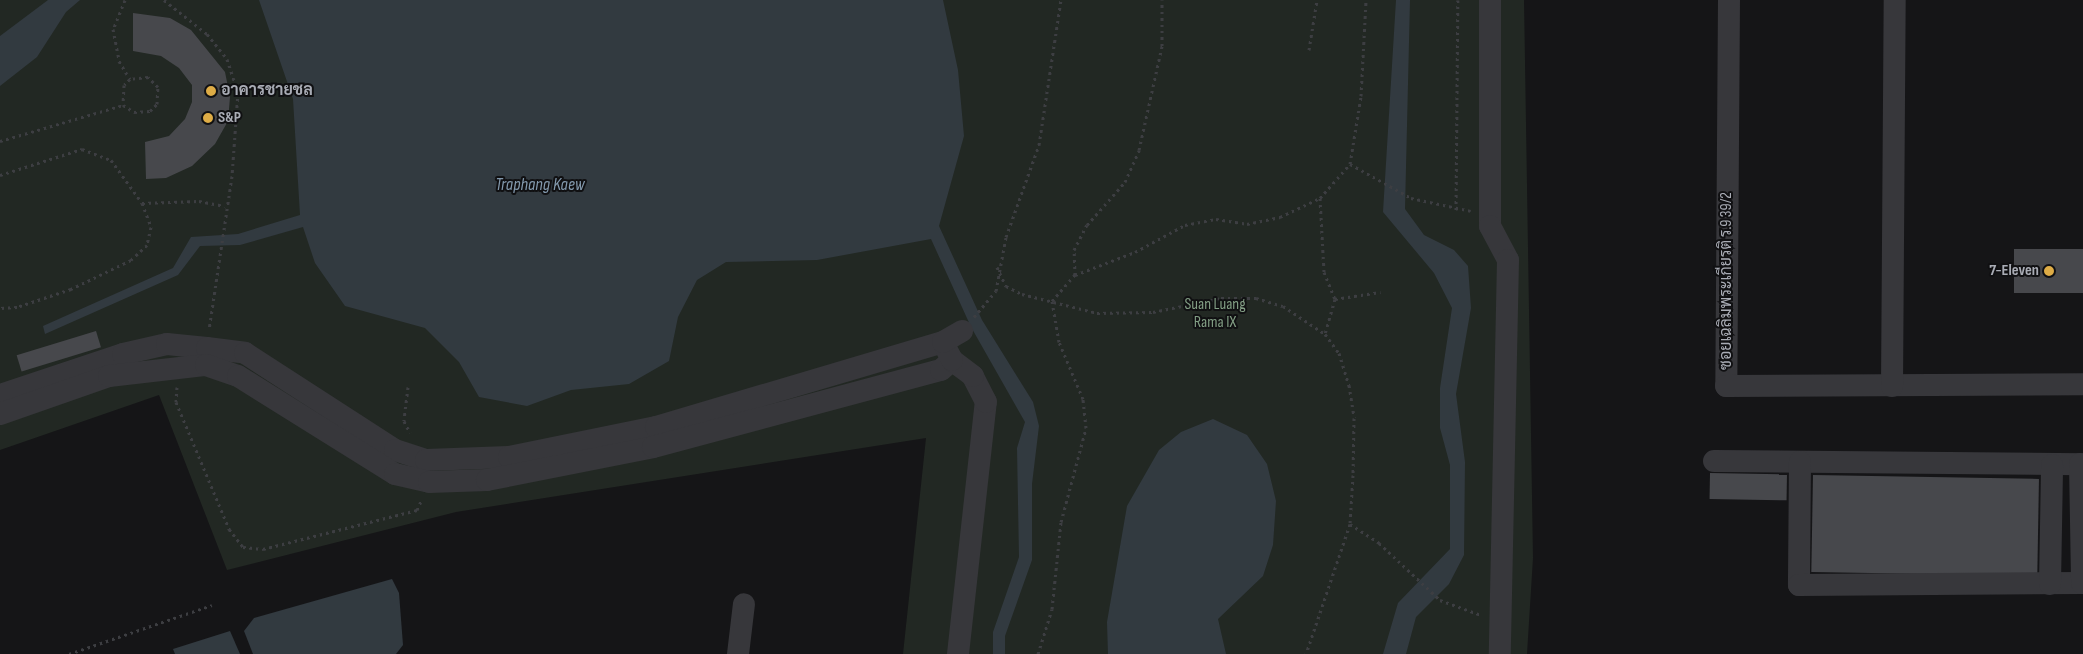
<!DOCTYPE html>
<html>
<head>
<meta charset="utf-8">
<style>
  body { margin:0 }
  #map { position:relative; width:2083px; height:654px; overflow:hidden; background:#151517; font-family:"Sofia Sans Condensed",Sarabun,sans-serif }
  div>[style] { position:absolute }
  [style*='--x'] { left:calc(var(--x)*1px); top:calc(var(--y)*1px); width:calc(var(--w)*1px); rotate:calc(var(--a)*1deg) }
  .green>* { inset:0; background:#222823 }
  .water>* { inset:0; background:#323a40 }
  .building>* { inset:0; background:#47484c; transform-origin:0 0 }
  .path>* { height:3px; margin-top:-1.5px; transform-origin:0; background:repeating-linear-gradient(90deg,#3d3e42 0 2.5px,transparent 0 6.5px) }
  .minor>* { height:22px; margin:-11px; padding:0 11px; transform-origin:11px; border-radius:11px; background:#37373b }
  .dots>* { width:14px; height:14px; translate:-50% -50%; box-sizing:border-box; border:2px solid #101012; border-radius:50% }
  span { translate:-50% -50%; white-space:nowrap; text-align:center; line-height:1.15; -webkit-text-stroke:4px #101012; paint-order:stroke }
  .poi-label { font-size:16px; color:#a9acb5; font-weight:700 }
  .left { translate:0 -50%; text-align:left }
  .right { translate:-100% -50%; text-align:right }
  .street-label { font-size:16px; color:#a9acb5 }
  .park-label { font-size:16px; color:#829e84 }
  .water-label { font-size:18px; color:#8399ad; font-style:italic }
</style>
</head>
<body>
<div id="map">
  <div class="green">
    <i style="clip-path:polygon(0 0,1524px 0,1533px 558px,1527px 654px,903px 654px,926px 438px,456px 512px,227px 570px,159px 395px,0 450px)"></i>
  </div>
  <div class="water">
    <i style="clip-path:polygon(48px 0,80px 0,66px 12px,37px 57px,0 86px,0 36px)"></i>
    <i style="clip-path:polygon(259px 0,943px 0,958px 70px,964px 136px,939px 226px,982px 320px,1033px 402px,1039px 426px,1032px 484px,1032px 560px,1005px 636px,1005px 654px,993px 654px,993px 632px,1019px 557px,1017px 448px,1025px 422px,971px 327px,931px 239px,817px 260px,726px 262px,697px 280px,678px 317px,669px 361px,629px 384px,571px 390px,527px 406px,479px 397px,459px 362px,425px 328px,345px 306px,315px 263px,303px 227px,240px 245px,200px 246px,178px 275px,45px 334px,43px 326px,173px 268px,191px 237px,238px 234px,300px 215px,293px 99px)"></i>
    <i style="clip-path:polygon(1396px 0,1410px 0,1405px 209px,1424px 235px,1454px 250px,1468px 266px,1471px 308px,1456px 394px,1465px 462px,1464px 555px,1449px 584px,1416px 617px,1406px 654px,1383px 654px,1398px 603px,1450px 549px,1450px 465px,1440px 428px,1440px 388px,1452px 308px,1434px 273px,1383px 212px)"></i>
    <i style="clip-path:polygon(1213px 419px,1247px 435px,1267px 464px,1276px 501px,1273px 545px,1263px 576px,1218px 619px,1226px 654px,1108px 654px,1107px 622px,1127px 506px,1159px 450px,1181px 432px)"></i>
    <i style="clip-path:polygon(392px 579px,399px 593px,403px 645px,396px 654px,253px 654px,244px 631px,254px 618px)"></i>
    <i style="clip-path:polygon(230px 631px,240px 654px,175px 654px,173px 649px)"></i>
  </div>
  <div class="building">
    <i style="clip-path:polygon(133px 13px,170px 18px,191px 30px,225px 72px,230px 97px,228px 121px,215px 144px,192px 166px,166px 178px,146px 179px,145px 142px,169px 136px,185px 119px,192px 102px,192px 85px,179px 68px,161px 56px,133px 51px)"></i>
    <i style="left:2083px;top:249px;width:44px;height:69px;rotate:90deg"></i>
    <i style="left:96px;top:331px;width:17px;height:83px;rotate:73deg"></i>
    <i style="left:1710px;top:473px;width:77px;height:26px;rotate:1deg"></i>
    <i style="left:1813px;top:475px;width:226px;height:97px;rotate:1deg"></i>
  </div>
  <div class="path">
    <i style="--x:125;--y:0;--w:31;--a:112"></i>
    <i style="--x:113;--y:29;--w:33;--a:79"></i>
    <i style="--x:119;--y:61;--w:21;--a:59"></i>
    <i style="--x:164;--y:0;--w:55;--a:38.3"></i>
    <i style="--x:207;--y:34;--w:32;--a:51"></i>
    <i style="--x:227;--y:59;--w:35;--a:72"></i>
    <i style="--x:238;--y:92;--w:84;--a:94.1"></i>
    <i style="--x:232;--y:176;--w:156;--a:98.5"></i>
    <i style="--x:1309;--y:50;--w:51;--a:-80.9"></i>
    <i style="--x:0;--y:141;--w:128;--a:-16.3"></i>
    <i style="--x:123;--y:105;--w:13;--a:32"></i>
    <i style="--x:134;--y:112;--w:16;--a:-4"></i>
    <i style="--x:150;--y:111;--w:10;--a:-45"></i>
    <i style="--x:157;--y:104;--w:17;--a:-87"></i>
    <i style="--x:158;--y:87;--w:14;--a:-135"></i>
    <i style="--x:148;--y:77;--w:18;--a:174"></i>
    <i style="--x:130;--y:79;--w:8;--a:135"></i>
    <i style="--x:124;--y:85;--w:20;--a:93"></i>
    <i style="--x:1350;--y:164;--w:70;--a:29.1"></i>
    <i style="--x:1411;--y:198;--w:61;--a:12.2"></i>
    <i style="--x:0;--y:175;--w:86;--a:-17.6"></i>
    <i style="--x:82;--y:149;--w:31;--a:21"></i>
    <i style="--x:111;--y:160;--w:53;--a:54.2"></i>
    <i style="--x:142;--y:203;--w:26;--a:69"></i>
    <i style="--x:151;--y:227;--w:18;--a:103"></i>
    <i style="--x:147;--y:245;--w:22;--a:137"></i>
    <i style="--x:131;--y:260;--w:67;--a:154.2"></i>
    <i style="--x:71;--y:289;--w:57;--a:161.6"></i>
    <i style="--x:17;--y:307;--w:17;--a:177"></i>
    <i style="--x:1320;--y:198;--w:74;--a:86.9"></i>
    <i style="--x:1324;--y:272;--w:29;--a:68"></i>
    <i style="--x:1335;--y:299;--w:36;--a:106"></i>
    <i style="--x:142;--y:203;--w:57;--a:-2"></i>
    <i style="--x:199;--y:201;--w:26;--a:11"></i>
    <i style="--x:1456;--y:210;--w:210;--a:-89.5"></i>
    <i style="--x:997;--y:267;--w:21;--a:65"></i>
    <i style="--x:1006;--y:286;--w:18;--a:27"></i>
    <i style="--x:1022;--y:294;--w:77;--a:14.2"></i>
    <i style="--x:1097;--y:313;--w:56;--a:-1"></i>
    <i style="--x:1153;--y:312;--w:69;--a:-11.6"></i>
    <i style="--x:1221;--y:298;--w:35;--a:0"></i>
    <i style="--x:1256;--y:298;--w:28;--a:17"></i>
    <i style="--x:1283;--y:306;--w:50;--a:33.7"></i>
    <i style="--x:1325;--y:334;--w:24;--a:54"></i>
    <i style="--x:1339;--y:353;--w:34;--a:73"></i>
    <i style="--x:1349;--y:385;--w:33;--a:81"></i>
    <i style="--x:1354;--y:418;--w:57;--a:91"></i>
    <i style="--x:1353;--y:475;--w:49;--a:93.5"></i>
    <i style="--x:1350;--y:524;--w:137;--a:108.7"></i>
    <i style="--x:1075;--y:275;--w:25;--a:-92"></i>
    <i style="--x:1074;--y:250;--w:28;--a:-63"></i>
    <i style="--x:1087;--y:225;--w:57;--a:-48.5"></i>
    <i style="--x:1125;--y:182;--w:35;--a:-66"></i>
    <i style="--x:1139;--y:150;--w:107;--a:-77.5"></i>
    <i style="--x:1162;--y:46;--w:46;--a:-90"></i>
    <i style="--x:1335;--y:299;--w:46;--a:-8.8"></i>
    <i style="--x:974;--y:317;--w:34;--a:-50"></i>
    <i style="--x:996;--y:291;--w:55;--a:-79.5"></i>
    <i style="--x:1006;--y:237;--w:98;--a:-70.3"></i>
    <i style="--x:1039;--y:145;--w:147;--a:-81.4"></i>
    <i style="--x:177;--y:387;--w:15;--a:94"></i>
    <i style="--x:176;--y:402;--w:138;--a:67.3"></i>
    <i style="--x:229;--y:529;--w:23;--a:52"></i>
    <i style="--x:243;--y:547;--w:20;--a:6"></i>
    <i style="--x:263;--y:549;--w:159;--a:-14.2"></i>
    <i style="--x:417;--y:510;--w:12;--a:-66"></i>
    <i style="--x:408;--y:387;--w:34;--a:97"></i>
    <i style="--x:404;--y:421;--w:13;--a:63"></i>
    <i style="--x:1350;--y:524;--w:35;--a:33"></i>
    <i style="--x:1379;--y:543;--w:83;--a:43.1"></i>
    <i style="--x:1440;--y:600;--w:44;--a:20.1"></i>
    <i style="--x:69;--y:654;--w:151;--a:-18.9"></i>
    <i style="--x:1038;--y:654;--w:47;--a:-72.7"></i>
    <i style="--x:1052;--y:609;--w:87;--a:-84.1"></i>
    <i style="--x:1061;--y:522;--w:97;--a:-75.1"></i>
    <i style="--x:1086;--y:428;--w:29;--a:-96"></i>
    <i style="--x:1083;--y:399;--w:62;--a:-112.8"></i>
    <i style="--x:1059;--y:342;--w:42;--a:-99.7"></i>
    <i style="--x:1052;--y:301;--w:35;--a:-49"></i>
    <i style="--x:1075;--y:275;--w:64;--a:-21"></i>
    <i style="--x:1135;--y:252;--w:57;--a:-28.4"></i>
    <i style="--x:1185;--y:225;--w:32;--a:-11"></i>
    <i style="--x:1216;--y:219;--w:31;--a:9"></i>
    <i style="--x:1247;--y:224;--w:34;--a:-12"></i>
    <i style="--x:1280;--y:217;--w:44;--a:-25.4"></i>
    <i style="--x:1320;--y:198;--w:45;--a:-48.6"></i>
    <i style="--x:1350;--y:164;--w:69;--a:-80.8"></i>
    <i style="--x:1361;--y:96;--w:96;--a:-87"></i>
  </div>
  <div class="minor">
    <i style="--x:1490;--y:0;--w:226;--a:90"></i>
    <i style="--x:1490;--y:226;--w:38;--a:62"></i>
    <i style="--x:1508;--y:260;--w:394;--a:91.2"></i>
    <i style="--x:1729;--y:0;--w:386;--a:90.4"></i>
    <i style="--x:1726;--y:386;--w:357;--a:-0.3"></i>
    <i style="--x:1892;--y:386;--w:386;--a:-89.6"></i>
    <i style="--x:0;--y:395;--w:130;--a:-18.4"></i>
    <i style="--x:123;--y:354;--w:45;--a:-12.8"></i>
    <i style="--x:167;--y:344;--w:40;--a:5.7"></i>
    <i style="--x:207;--y:348;--w:38;--a:7"></i>
    <i style="--x:245;--y:353;--w:179;--a:32.9"></i>
    <i style="--x:395;--y:450;--w:33;--a:18"></i>
    <i style="--x:426;--y:460;--w:83;--a:-2.1"></i>
    <i style="--x:509;--y:457;--w:150;--a:-11.5"></i>
    <i style="--x:656;--y:427;--w:299;--a:-16.5"></i>
    <i style="--x:0;--y:414;--w:115;--a:-19.2"></i>
    <i style="--x:109;--y:376;--w:98;--a:-6.5"></i>
    <i style="--x:206;--y:365;--w:34;--a:19"></i>
    <i style="--x:238;--y:376;--w:185;--a:32"></i>
    <i style="--x:395;--y:474;--w:35;--a:13"></i>
    <i style="--x:429;--y:482;--w:58;--a:-2"></i>
    <i style="--x:487;--y:480;--w:169;--a:-11.2"></i>
    <i style="--x:653;--y:447;--w:298;--a:-15"></i>
    <i style="--x:941;--y:370;--w:15;--a:-42"></i>
    <i style="--x:1714;--y:461;--w:369;--a:0.5"></i>
    <i style="--x:1800;--y:462;--w:123;--a:90.5"></i>
    <i style="--x:1799;--y:585;--w:284;--a:-0.4"></i>
    <i style="--x:2080;--y:464;--w:119;--a:89"></i>
    <i style="--x:2050;--y:584;--w:119;--a:-89"></i>
    <i style="--x:738;--y:654;--w:50;--a:-83.2"></i>
    <i style="--x:958;--y:654;--w:254;--a:-83.7"></i>
    <i style="--x:986;--y:402;--w:29;--a:-117"></i>
    <i style="--x:973;--y:376;--w:26;--a:-143"></i>
    <i style="--x:952;--y:360;--w:20;--a:-117"></i>
    <i style="--x:943;--y:342;--w:22;--a:-30"></i>
  </div>
  <div class="dots">
    <i style="left:211px;top:91px;background:#deac46"></i>
    <i style="left:208px;top:118px;background:#deac46"></i>
    <i style="left:2049px;top:271px;background:#deac46"></i>
  </div>
  <div class="poi-label">
    <span class="left" style="left:221px;top:91px">อาคารชายชล</span>
    <span class="left" style="left:218px;top:118px">S&amp;P</span>
    <span class="right" style="left:2039px;top:271px">7-Eleven</span>
  </div>
  <div class="street-label">
    <span style="left:1727px;top:281px;rotate:-90deg">ซอยเฉลิมพระเกียรติ ร.9 39/2</span>
  </div>
  <div class="park-label">
    <span style="left:1215px;top:314px">Suan Luang<br>Rama IX</span>
  </div>
  <div class="water-label">
    <span style="left:540px;top:185px">Traphang Kaew</span>
  </div>
</div>
</body>
</html>
